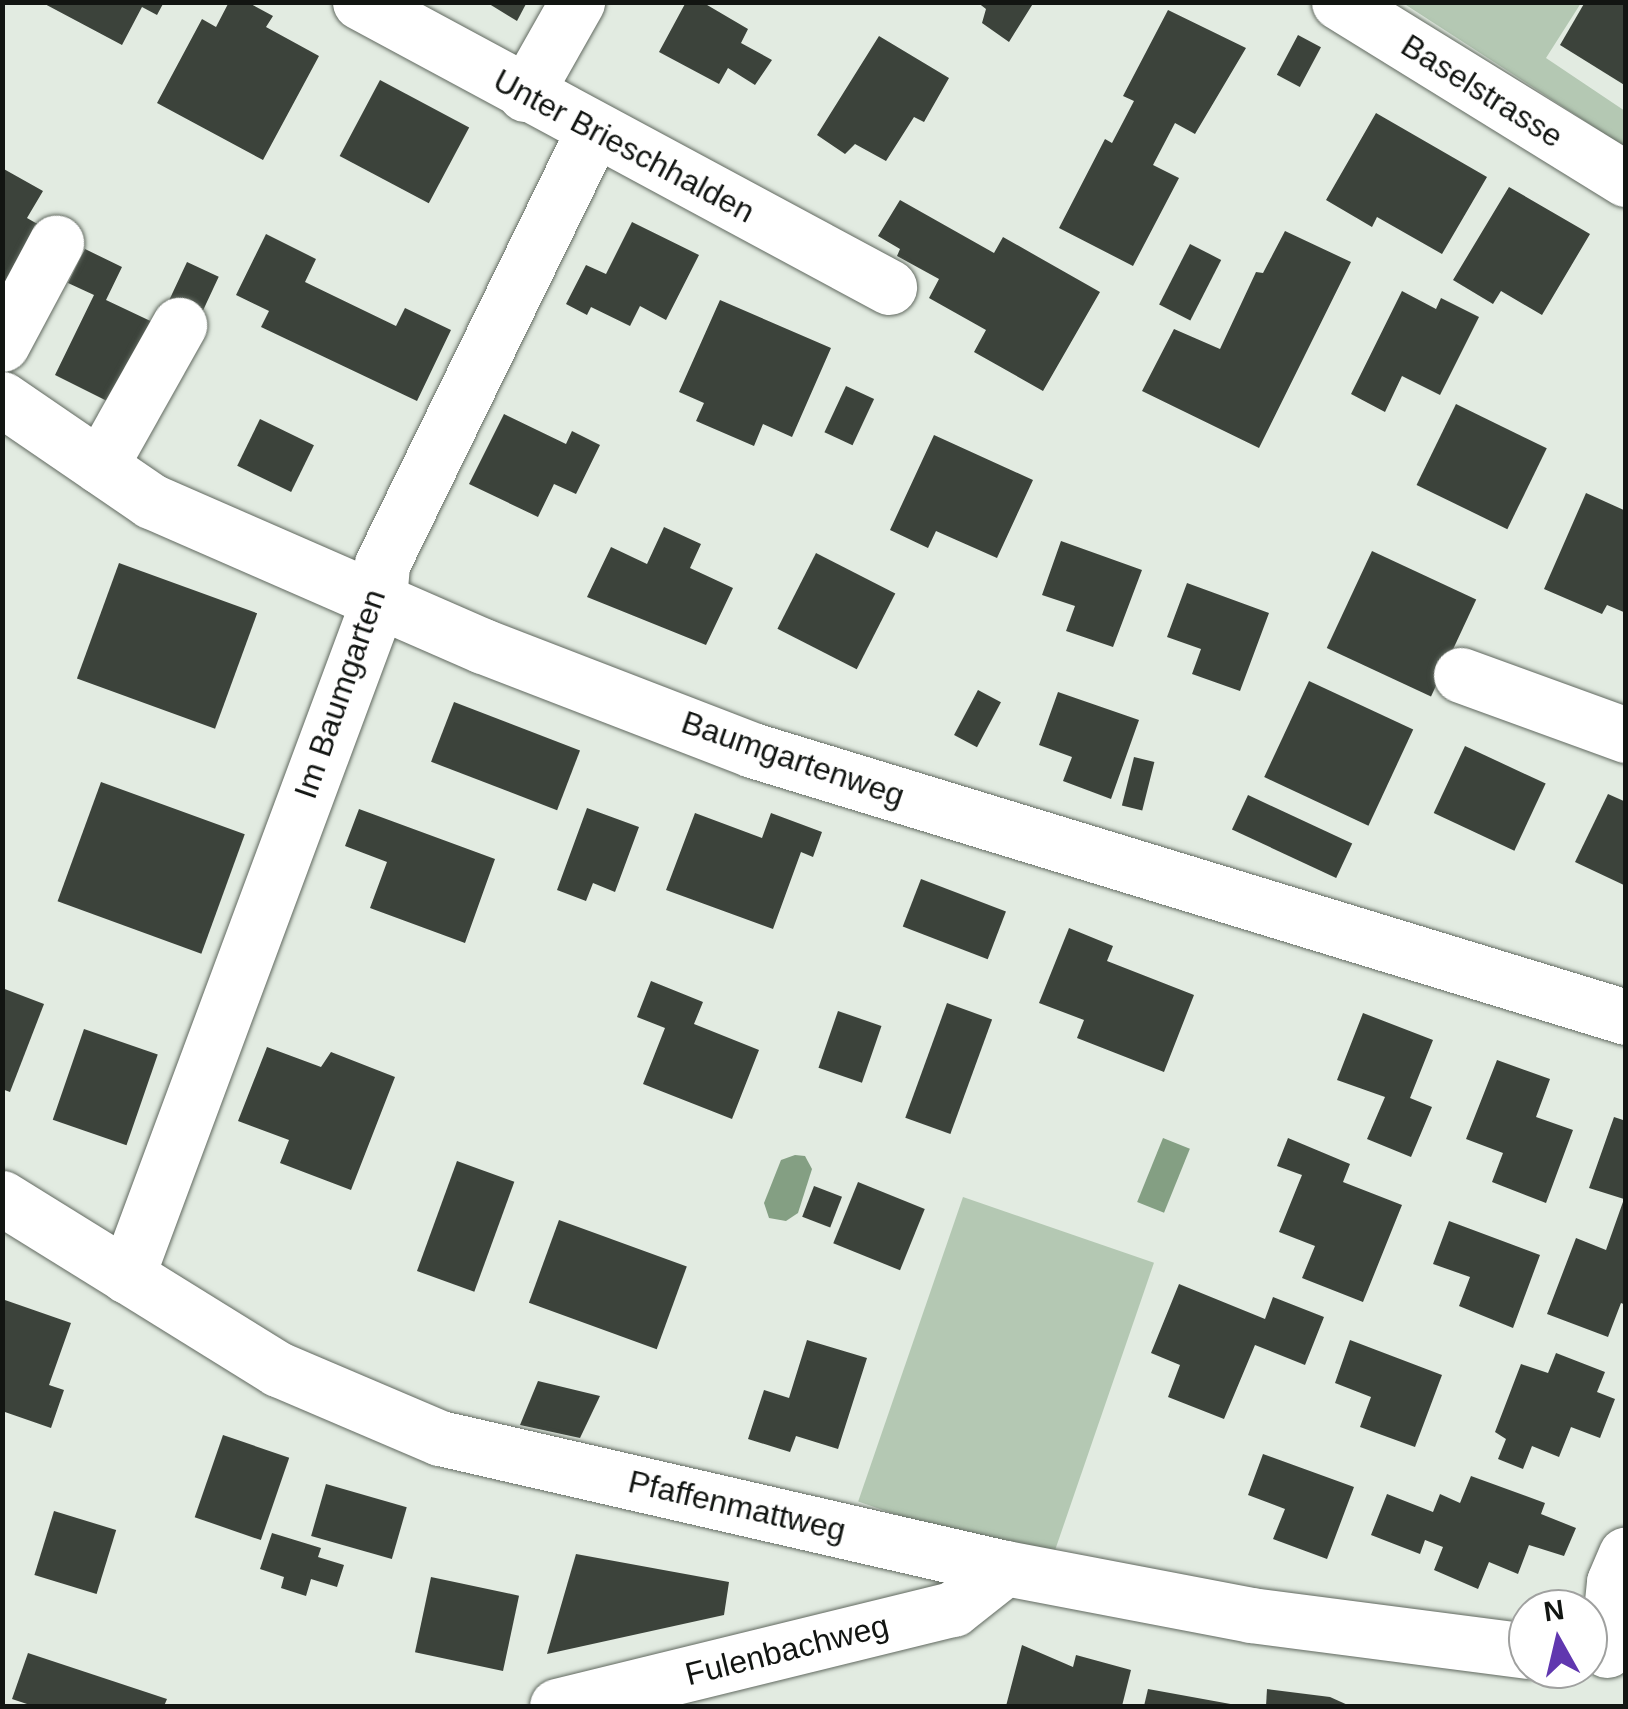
<!DOCTYPE html>
<html>
<head>
<meta charset="utf-8">
<style>
  body { margin:0 }
  #map { position:relative; width:1628px; height:1709px; overflow:hidden; background:#e2ebe1; font-family:Helvetica,sans-serif }
  div>[style] { position:absolute }
  [style*='--x'] { left:calc(var(--x)*1px); top:calc(var(--y)*1px); width:calc(var(--w)*1px); rotate:calc(var(--a)*1deg) }
  .green>* { inset:0; background:#b4c8b3; transform-origin:0 0 }
  .water>* { inset:0; background:#849f83; transform-origin:0 0 }
  .building>* { inset:0; background:#3c433b; transform-origin:0 0 }
  .roads { filter:drop-shadow(0 0 2px #616960) drop-shadow(0 0 2px #616960) }
  .minor>* { height:55px; margin:-27.5px; padding:0 27.5px; transform-origin:27.5px; border-radius:27.5px; background:#fff }
  span { translate:-50% -50%; white-space:nowrap; text-align:center; line-height:1.15; -webkit-text-stroke:10px #fff; paint-order:stroke }
  .street-label { font-size:32px; color:#121512 }
  .frame { position:absolute; inset:0; border:5px solid #121512; pointer-events:none }
  .north { position:absolute; left:1508px; top:1589px; width:100px; height:100px; box-sizing:border-box; background:#fff; border:2px solid #a0a1a0; border-radius:50%; rotate:352deg; font-size:28px; font-weight:700; line-height:40px; text-align:center; color:#121512 }
  .north::after { content:''; display:block; margin:auto; width:35px; height:45px; background:#6037af; clip-path:polygon(50% 0,100% 100%,50% 72%,0 100%) }
</style>
</head>
<body>
<div id="map">
  <div class="green">
    <i style="clip-path:polygon(1403px 3px,1581px 3px,1546px 58px,1625px 111px,1625px 147px)"></i>
    <i style="left:963px;top:1197px;width:202px;height:322px;rotate:19deg"></i>
  </div>
  <div class="water">
    <i style="left:1163px;top:1138px;width:29px;height:69px;rotate:22deg"></i>
    <i style="clip-path:polygon(795px 1155px,805px 1156px,812px 1169px,798px 1213px,786px 1221px,769px 1218px,764px 1203px,781px 1160px)"></i>
  </div>
  <div class="building">
    <i style="clip-path:polygon(41px 2px,164px 2px,157px 15px,142px 7px,122px 45px)"></i>
    <i style="clip-path:polygon(229px 2px,247px 2px,273px 16px,266px 27px,319px 56px,263px 160px,157px 103px,202px 19px,216px 27px)"></i>
    <i style="clip-path:polygon(486px 2px,527px 2px,517px 21px)"></i>
    <i style="clip-path:polygon(686px 2px,702px 2px,748px 29px,741px 43px,772px 60px,755px 85px,728px 68px,719px 84px,659px 52px)"></i>
    <i style="clip-path:polygon(977px 2px,1034px 2px,1009px 42px,982px 23px,986px 9px)"></i>
    <i style="clip-path:polygon(1585px 2px,1626px 2px,1626px 86px,1560px 45px)"></i>
    <i style="clip-path:polygon(1168px 10px,1246px 48px,1195px 134px,1175px 123px,1153px 165px,1179px 178px,1133px 266px,1059px 228px,1105px 139px,1112px 143px,1134px 101px,1123px 96px)"></i>
    <i style="left:1298px;top:35px;width:26px;height:45px;rotate:28deg"></i>
    <i style="clip-path:polygon(879px 36px,949px 78px,924px 122px,914px 117px,886px 161px,855px 144px,845px 154px,817px 135px)"></i>
    <i style="left:380px;top:80px;width:101px;height:86px;rotate:28deg"></i>
    <i style="clip-path:polygon(1376px 113px,1487px 177px,1442px 254px,1377px 217px,1372px 227px,1326px 200px)"></i>
    <i style="clip-path:polygon(2px 168px,43px 191px,27px 218px,41px 226px,8px 283px,2px 280px)"></i>
    <i style="clip-path:polygon(1509px 187px,1590px 234px,1542px 315px,1501px 291px,1493px 304px,1453px 280px)"></i>
    <i style="clip-path:polygon(900px 200px,994px 253px,1003px 237px,1100px 292px,1043px 391px,974px 352px,986px 330px,929px 298px,939px 279px,897px 256px,900px 249px,878px 236px)"></i>
    <i style="clip-path:polygon(632px 222px,699px 255px,666px 320px,640px 306px,630px 326px,591px 307px,587px 315px,566px 304px,586px 265px,606px 274px)"></i>
    <i style="clip-path:polygon(1285px 231px,1351px 262px,1259px 448px,1142px 391px,1174px 329px,1220px 349px,1256px 272px,1263px 273px)"></i>
    <i style="clip-path:polygon(266px 234px,316px 259px,305px 282px,396px 326px,405px 308px,451px 330px,417px 401px,261px 327px,269px 311px,236px 295px)"></i>
    <i style="left:1190px;top:244px;width:35px;height:68px;rotate:27deg"></i>
    <i style="clip-path:polygon(85px 249px,122px 267px,106px 300px,161px 326px,121px 408px,55px 375px,94px 295px,68px 283px)"></i>
    <i style="left:187px;top:262px;width:35px;height:53px;rotate:25deg"></i>
    <i style="clip-path:polygon(1402px 291px,1436px 309px,1441px 298px,1479px 317px,1440px 395px,1402px 376px,1385px 412px,1351px 394px)"></i>
    <i style="clip-path:polygon(720px 300px,831px 348px,792px 437px,763px 424px,754px 446px,696px 421px,704px 403px,679px 392px)"></i>
    <i style="left:846px;top:386px;width:31px;height:51px;rotate:25deg"></i>
    <i style="left:1456px;top:404px;width:101px;height:90px;rotate:26deg"></i>
    <i style="clip-path:polygon(504px 414px,566px 444px,572px 431px,600px 445px,576px 494px,554px 484px,538px 517px,469px 484px)"></i>
    <i style="left:260px;top:419px;width:60px;height:52px;rotate:26deg"></i>
    <i style="clip-path:polygon(934px 435px,1033px 480px,997px 558px,936px 531px,928px 548px,890px 530px)"></i>
    <i style="clip-path:polygon(1586px 493px,1626px 511px,1626px 613px,1607px 605px,1602px 614px,1544px 589px)"></i>
    <i style="clip-path:polygon(664px 527px,701px 544px,690px 568px,733px 588px,706px 645px,587px 597px,611px 547px,647px 564px)"></i>
    <i style="clip-path:polygon(1061px 541px,1142px 570px,1113px 647px,1066px 631px,1075px 606px,1042px 595px)"></i>
    <i style="left:1372px;top:551px;width:115px;height:107px;rotate:25deg"></i>
    <i style="left:816px;top:553px;width:89px;height:85px;rotate:27deg"></i>
    <i style="left:119px;top:563px;width:147px;height:123px;rotate:20deg"></i>
    <i style="clip-path:polygon(1187px 583px,1269px 613px,1240px 691px,1192px 674px,1201px 649px,1167px 637px)"></i>
    <i style="left:1309px;top:681px;width:115px;height:106px;rotate:25deg"></i>
    <i style="left:978px;top:690px;width:26px;height:51px;rotate:28deg"></i>
    <i style="clip-path:polygon(1058px 692px,1139px 720px,1111px 799px,1063px 781px,1072px 757px,1039px 745px)"></i>
    <i style="left:454px;top:702px;width:135px;height:64px;rotate:21deg"></i>
    <i style="left:1465px;top:746px;width:89px;height:74px;rotate:25deg"></i>
    <i style="left:1134px;top:757px;width:21px;height:50px;rotate:14deg"></i>
    <i style="left:101px;top:782px;width:153px;height:127px;rotate:20deg"></i>
    <i style="clip-path:polygon(1608px 794px,1626px 802px,1626px 886px,1575px 862px)"></i>
    <i style="left:1248px;top:795px;width:115px;height:38px;rotate:25deg"></i>
    <i style="clip-path:polygon(587px 808px,639px 827px,615px 892px,593px 883px,586px 901px,557px 890px)"></i>
    <i style="clip-path:polygon(359px 809px,495px 859px,465px 943px,370px 908px,387px 862px,345px 846px)"></i>
    <i style="clip-path:polygon(695px 813px,762px 838px,771px 813px,822px 832px,813px 857px,801px 852px,773px 929px,666px 890px)"></i>
    <i style="left:921px;top:879px;width:91px;height:51px;rotate:21deg"></i>
    <i style="clip-path:polygon(1069px 928px,1113px 946px,1107px 961px,1194px 995px,1164px 1072px,1077px 1038px,1084px 1020px,1039px 1003px)"></i>
    <i style="clip-path:polygon(651px 981px,703px 1002px,694px 1024px,759px 1050px,732px 1119px,643px 1084px,665px 1028px,637px 1017px)"></i>
    <i style="clip-path:polygon(2px 988px,44px 1004px,10px 1092px,2px 1089px)"></i>
    <i style="left:947px;top:1003px;width:48px;height:122px;rotate:20deg"></i>
    <i style="left:838px;top:1011px;width:46px;height:60px;rotate:19deg"></i>
    <i style="clip-path:polygon(1363px 1013px,1433px 1040px,1410px 1098px,1432px 1107px,1411px 1157px,1367px 1139px,1385px 1097px,1337px 1080px)"></i>
    <i style="left:84px;top:1029px;width:78px;height:96px;rotate:19deg"></i>
    <i style="clip-path:polygon(267px 1047px,321px 1067px,331px 1052px,395px 1077px,351px 1190px,280px 1163px,289px 1140px,238px 1121px)"></i>
    <i style="clip-path:polygon(1497px 1060px,1550px 1079px,1536px 1117px,1573px 1130px,1546px 1203px,1492px 1182px,1503px 1153px,1466px 1139px)"></i>
    <i style="clip-path:polygon(1614px 1117px,1626px 1121px,1626px 1305px,1621px 1303px,1608px 1337px,1547px 1314px,1576px 1238px,1606px 1250px,1624px 1199px,1589px 1188px)"></i>
    <i style="clip-path:polygon(1288px 1138px,1350px 1164px,1343px 1182px,1402px 1205px,1363px 1302px,1302px 1278px,1315px 1246px,1279px 1232px,1302px 1175px,1277px 1166px)"></i>
    <i style="left:457px;top:1161px;width:61px;height:117px;rotate:20deg"></i>
    <i style="left:858px;top:1182px;width:72px;height:66px;rotate:22deg"></i>
    <i style="left:814px;top:1186px;width:30px;height:33px;rotate:21deg"></i>
    <i style="left:559px;top:1220px;width:136px;height:88px;rotate:20deg"></i>
    <i style="clip-path:polygon(1449px 1221px,1540px 1255px,1513px 1328px,1459px 1306px,1470px 1277px,1433px 1264px)"></i>
    <i style="clip-path:polygon(1179px 1284px,1265px 1319px,1273px 1297px,1324px 1317px,1305px 1365px,1255px 1345px,1224px 1419px,1168px 1397px,1180px 1365px,1151px 1353px)"></i>
    <i style="clip-path:polygon(2px 1299px,71px 1323px,49px 1385px,64px 1390px,51px 1428px,2px 1411px)"></i>
    <i style="clip-path:polygon(807px 1340px,867px 1358px,838px 1449px,796px 1436px,790px 1452px,748px 1439px,764px 1390px,789px 1398px)"></i>
    <i style="clip-path:polygon(1350px 1340px,1442px 1375px,1415px 1447px,1360px 1427px,1371px 1397px,1335px 1383px)"></i>
    <i style="clip-path:polygon(1556px 1353px,1605px 1372px,1597px 1392px,1615px 1399px,1600px 1438px,1571px 1427px,1559px 1457px,1532px 1446px,1523px 1469px,1498px 1459px,1506px 1439px,1495px 1432px,1521px 1364px,1548px 1373px)"></i>
    <i style="clip-path:polygon(538px 1381px,600px 1396px,580px 1438px,520px 1425px)"></i>
    <i style="left:223px;top:1435px;width:70px;height:87px;rotate:19deg"></i>
    <i style="clip-path:polygon(1263px 1454px,1354px 1487px,1327px 1559px,1273px 1539px,1285px 1509px,1248px 1495px)"></i>
    <i style="clip-path:polygon(1471px 1476px,1545px 1503px,1541px 1514px,1576px 1528px,1564px 1556px,1529px 1545px,1518px 1574px,1489px 1562px,1478px 1589px,1434px 1570px,1443px 1547px,1425px 1540px,1420px 1554px,1371px 1535px,1387px 1494px,1433px 1512px,1440px 1494px,1460px 1503px)"></i>
    <i style="left:326px;top:1484px;width:84px;height:54px;rotate:16deg"></i>
    <i style="left:54px;top:1511px;width:65px;height:67px;rotate:17deg"></i>
    <i style="clip-path:polygon(272px 1533px,321px 1548px,318px 1557px,344px 1565px,337px 1587px,311px 1579px,306px 1596px,281px 1588px,284px 1577px,260px 1569px)"></i>
    <i style="clip-path:polygon(576px 1554px,729px 1582px,724px 1615px,547px 1654px)"></i>
    <i style="left:431px;top:1577px;width:90px;height:77px;rotate:12deg"></i>
    <i style="clip-path:polygon(1022px 1645px,1073px 1667px,1076px 1655px,1131px 1670px,1122px 1706px,1006px 1706px)"></i>
    <i style="clip-path:polygon(28px 1653px,167px 1699px,164px 1706px,33px 1706px,12px 1699px)"></i>
    <i style="clip-path:polygon(1148px 1689px,1236px 1705px,1236px 1706px,1144px 1706px)"></i>
    <i style="clip-path:polygon(1267px 1689px,1330px 1697px,1350px 1706px,1266px 1706px)"></i>
  </div>
  <div class="roads">
    <div class="minor">
      <i style="--x:360;--y:2;--w:601;--a:28.31"></i>
      <i style="--x:1339;--y:2;--w:337;--a:31.7"></i>
      <i style="--x:525;--y:94;--w:106;--a:-60.5"></i>
      <i style="--x:2;--y:344;--w:115;--a:-61.9"></i>
      <i style="--x:2;--y:399;--w:181;--a:34.4"></i>
      <i style="--x:151;--y:501;--w:362;--a:23.6"></i>
      <i style="--x:483;--y:646;--w:288;--a:21.1"></i>
      <i style="--x:752;--y:750;--w:914;--a:16.99"></i>
      <i style="--x:100;--y:466;--w:162;--a:-60.7"></i>
      <i style="--x:1461;--y:675;--w:176;--a:20"></i>
      <i style="--x:2;--y:1198;--w:325;--a:31.8"></i>
      <i style="--x:278;--y:1369;--w:176;--a:23.1"></i>
      <i style="--x:440;--y:1438;--w:580;--a:12.96"></i>
      <i style="--x:1005;--y:1568;--w:250;--a:10.8"></i>
      <i style="--x:1251;--y:1615;--w:279;--a:7.4"></i>
      <i style="--x:127;--y:1276;--w:722;--a:-69.58"></i>
      <i style="--x:379;--y:599;--w:35;--a:-85"></i>
      <i style="--x:382;--y:564;--w:483;--a:-64"></i>
      <i style="--x:1607;--y:1650;--w:68;--a:-84.1"></i>
      <i style="--x:1614;--y:1582;--w:30;--a:-67"></i>
      <i style="--x:557;--y:1706;--w:408;--a:-13.8"></i>
      <i style="--x:953;--y:1609;--w:66;--a:-38.3"></i>
    </div>
  </div>
  <div class="street-label">
    <span style="left:1482px;top:91px;rotate:32deg">Baselstrasse</span>
    <span style="left:624px;top:146px;rotate:28deg">Unter Brieschhalden</span>
    <span style="left:340px;top:694px;rotate:-71deg">Im Baumgarten</span>
    <span style="left:793px;top:759px;rotate:19deg">Baumgartenweg</span>
    <span style="left:737px;top:1506px;rotate:13deg">Pfaffenmattweg</span>
    <span style="left:787px;top:1650px;rotate:-14deg">Fulenbachweg</span>
  </div>
  <div class="frame"></div>
  <div class="north">N</div>
</div>
</body>
</html>
